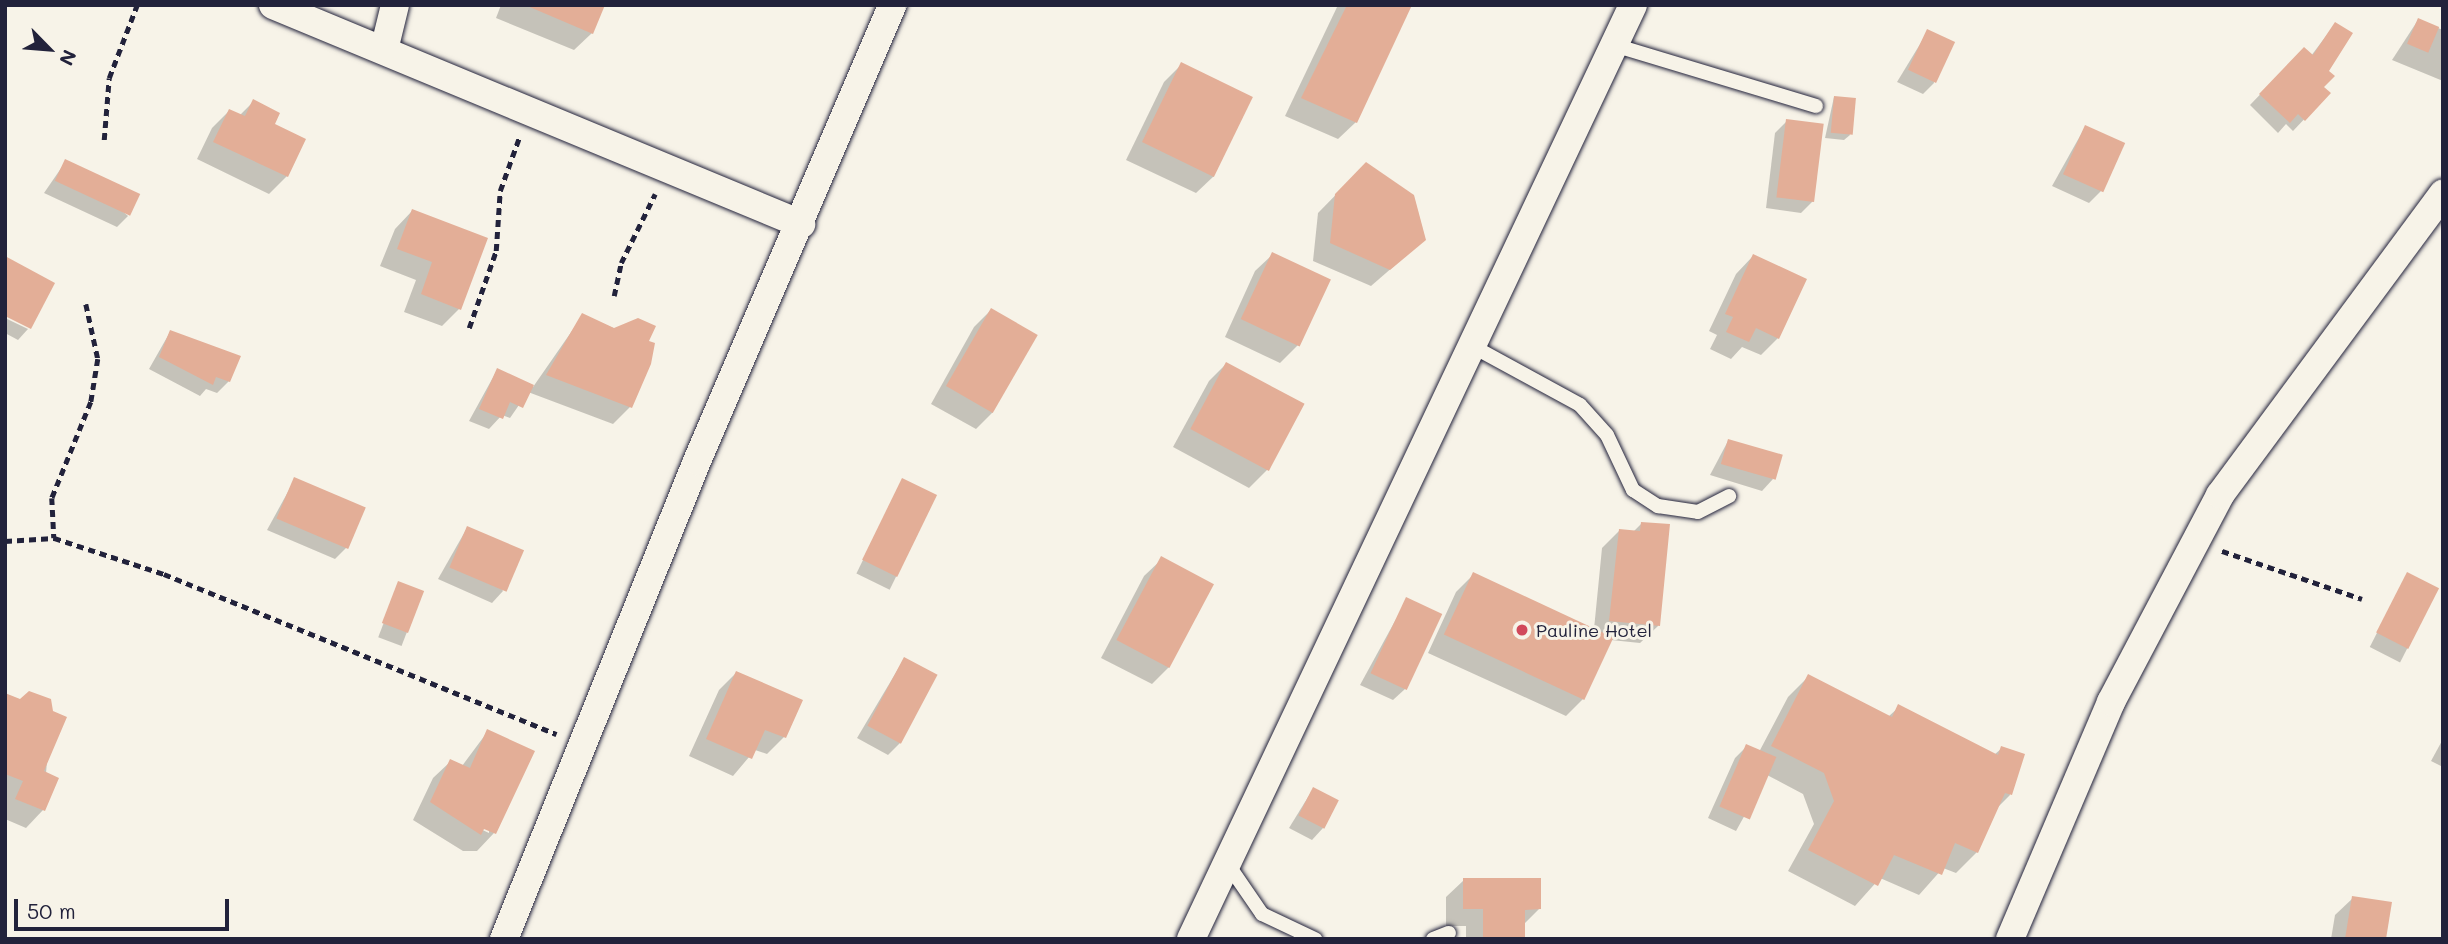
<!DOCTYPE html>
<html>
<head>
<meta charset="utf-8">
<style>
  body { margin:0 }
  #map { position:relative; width:2448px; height:944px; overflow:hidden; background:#f7f3e8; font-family:Mali,sans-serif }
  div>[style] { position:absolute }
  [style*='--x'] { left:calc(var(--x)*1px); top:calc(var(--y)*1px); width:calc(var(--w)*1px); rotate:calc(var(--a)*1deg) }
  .shadow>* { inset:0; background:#0003; transform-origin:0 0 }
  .building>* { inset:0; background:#e3ae97; transform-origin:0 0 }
  .path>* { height:4.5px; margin-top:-2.25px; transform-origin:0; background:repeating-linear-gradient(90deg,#22223b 0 7px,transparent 0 12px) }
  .roads { filter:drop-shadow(0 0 2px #22223b) drop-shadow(0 0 2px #22223b) }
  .lane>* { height:14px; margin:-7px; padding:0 7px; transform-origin:7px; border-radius:7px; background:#f7f3e8 }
  .street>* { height:28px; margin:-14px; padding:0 14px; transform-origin:14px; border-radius:14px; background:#f7f3e8 }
  .dots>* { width:19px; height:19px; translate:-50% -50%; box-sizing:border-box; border:4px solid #f7f3e8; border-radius:50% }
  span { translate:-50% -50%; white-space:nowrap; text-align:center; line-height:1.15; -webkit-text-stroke:6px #f7f3e8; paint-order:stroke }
  .poi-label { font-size:18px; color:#22223b }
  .left { translate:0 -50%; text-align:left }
  .frame { position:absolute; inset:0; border:7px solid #22223b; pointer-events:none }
  .north { position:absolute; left:14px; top:14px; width:70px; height:70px; -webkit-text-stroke:5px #f7f3e8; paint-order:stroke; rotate:115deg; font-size:19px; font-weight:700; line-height:28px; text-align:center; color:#22223b }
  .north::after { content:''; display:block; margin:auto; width:24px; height:32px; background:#22223b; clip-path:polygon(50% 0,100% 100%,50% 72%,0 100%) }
  .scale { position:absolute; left:14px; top:899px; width:215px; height:32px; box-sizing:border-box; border:4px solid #22223b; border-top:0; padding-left:9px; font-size:21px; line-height:24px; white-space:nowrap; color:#22223b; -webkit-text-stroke:5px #f7f3e8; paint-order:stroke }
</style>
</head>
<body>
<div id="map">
  <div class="shadow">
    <i style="clip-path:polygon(501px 5px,603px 5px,592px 33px,574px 50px,496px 18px)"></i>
    <i style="clip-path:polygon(1338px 5px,1410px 5px,1356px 122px,1338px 139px,1285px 116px)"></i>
    <i style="clip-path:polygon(2418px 20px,2443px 30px,2443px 81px,2392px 60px)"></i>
    <i style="clip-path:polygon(2335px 24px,2322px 87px,2329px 93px,2293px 131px,2286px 124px,2278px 133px,2250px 105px,2304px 49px,2311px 56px)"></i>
    <i style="clip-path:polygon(1928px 31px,1934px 83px,1923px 94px,1897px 82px)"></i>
    <i style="clip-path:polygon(1181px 65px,1214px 176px,1196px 193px,1126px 160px,1164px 82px)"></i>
    <i style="clip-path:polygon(1834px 97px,1850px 135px,1844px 140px,1825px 138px)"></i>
    <i style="clip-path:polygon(253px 102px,272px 125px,287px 176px,269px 194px,197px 159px,212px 128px,229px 111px,239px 116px)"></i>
    <i style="clip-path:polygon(1787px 121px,1813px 201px,1801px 213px,1766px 208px,1775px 133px)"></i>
    <i style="clip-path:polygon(2085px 127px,2101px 191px,2089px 203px,2052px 186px)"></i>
    <i style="clip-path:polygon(66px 161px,128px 216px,117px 227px,44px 193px)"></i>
    <i style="clip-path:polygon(1366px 164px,1424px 240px,1371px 286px,1313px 261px,1318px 213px)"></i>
    <i style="clip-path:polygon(412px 211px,459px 309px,442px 326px,404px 312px,416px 280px,380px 266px,395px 229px)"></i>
    <i style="clip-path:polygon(1273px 254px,1298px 345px,1280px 363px,1225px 337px,1255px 271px)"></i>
    <i style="clip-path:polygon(1753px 256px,1778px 338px,1761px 355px,1742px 347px,1731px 359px,1710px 349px,1717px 335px,1709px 331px,1736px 274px)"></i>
    <i style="clip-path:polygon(991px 310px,993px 412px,976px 429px,931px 404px,974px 327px)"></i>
    <i style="clip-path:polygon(583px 315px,646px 342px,630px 407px,613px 424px,528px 392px,510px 418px,502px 415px,489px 429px,469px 421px,497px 370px,533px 387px)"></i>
    <i style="clip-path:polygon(5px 318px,28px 329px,18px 340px,5px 333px)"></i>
    <i style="clip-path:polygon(170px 332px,229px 381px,217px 393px,206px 389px,200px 396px,149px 369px)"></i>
    <i style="clip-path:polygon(1226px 364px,1302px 405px,1267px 470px,1249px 488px,1173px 447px,1209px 381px)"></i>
    <i style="clip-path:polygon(1728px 441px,1773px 479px,1762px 491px,1710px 475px)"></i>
    <i style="clip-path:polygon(295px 479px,347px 547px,335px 559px,267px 530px)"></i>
    <i style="left:902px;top:480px;width:37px;height:104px;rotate:26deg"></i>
    <i style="clip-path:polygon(1642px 523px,1658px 626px,1640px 643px,1611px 640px,1583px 699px,1566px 716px,1428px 653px,1456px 592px,1474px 574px,1594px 629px,1602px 548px,1619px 531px,1633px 532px)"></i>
    <i style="clip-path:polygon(467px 528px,503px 591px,492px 603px,438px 579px)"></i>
    <i style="clip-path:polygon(1162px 559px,1169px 667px,1152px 684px,1101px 658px,1144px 576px)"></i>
    <i style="left:2407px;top:574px;width:34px;height:82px;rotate:27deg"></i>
    <i style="left:399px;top:583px;width:25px;height:58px;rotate:21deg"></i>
    <i style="clip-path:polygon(1407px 599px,1405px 689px,1393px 700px,1360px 685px)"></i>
    <i style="clip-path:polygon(904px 659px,900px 743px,888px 755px,857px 738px)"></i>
    <i style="clip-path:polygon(736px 673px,784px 737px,767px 754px,755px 750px,733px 776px,689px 756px,719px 690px)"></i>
    <i style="clip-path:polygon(1809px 676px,1888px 717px,1899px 707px,1994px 755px,2002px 748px,2010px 795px,1996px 809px,1977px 852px,1956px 873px,1943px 868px,1919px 895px,1880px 878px,1855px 906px,1788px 871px,1814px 824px,1803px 794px,1767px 775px,1736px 831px,1708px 818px,1735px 758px,1747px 746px,1759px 752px,1788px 697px)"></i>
    <i style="clip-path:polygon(5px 695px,51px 712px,43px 810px,26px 828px,5px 819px)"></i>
    <i style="clip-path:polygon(evenodd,488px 731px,494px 833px,477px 851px,463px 851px,413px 820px,433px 778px,451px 761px,462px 766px,488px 731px,476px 827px,489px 829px,489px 833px,476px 827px)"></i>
    <i style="clip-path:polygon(2443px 739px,2443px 767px,2431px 761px)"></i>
    <i style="clip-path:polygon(1313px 789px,1323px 828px,1312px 840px,1289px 828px)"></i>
    <i style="clip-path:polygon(1464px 880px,1539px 909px,1523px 925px,1523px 939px,1466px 939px,1466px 926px,1446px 926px,1446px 897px)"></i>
    <i style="clip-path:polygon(2353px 898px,2384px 939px,2331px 939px,2335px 915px)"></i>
  </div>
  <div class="building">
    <i style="clip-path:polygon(525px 5px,605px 5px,593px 34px)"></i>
    <i style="clip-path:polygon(1347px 5px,1412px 5px,1357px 123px,1301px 98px)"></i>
    <i style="left:2418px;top:18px;width:23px;height:28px;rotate:23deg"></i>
    <i style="clip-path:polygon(2335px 22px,2353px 33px,2329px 71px,2335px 76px,2324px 87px,2331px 93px,2305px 121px,2298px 114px,2290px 123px,2259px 94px,2304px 47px,2313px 55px)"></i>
    <i style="left:1927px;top:29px;width:31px;height:45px;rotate:25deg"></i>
    <i style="left:1181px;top:62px;width:80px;height:89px;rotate:26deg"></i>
    <i style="left:1834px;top:96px;width:22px;height:37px;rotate:5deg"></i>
    <i style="clip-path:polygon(253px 99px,280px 113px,275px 124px,306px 139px,288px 177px,213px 142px,229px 109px,245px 116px)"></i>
    <i style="left:1786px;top:119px;width:38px;height:79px;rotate:7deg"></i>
    <i style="left:2085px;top:125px;width:44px;height:54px;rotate:24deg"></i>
    <i style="left:65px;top:159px;width:83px;height:24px;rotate:25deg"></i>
    <i style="clip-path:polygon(1366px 162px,1414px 195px,1426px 240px,1390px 270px,1330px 243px,1335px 194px)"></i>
    <i style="clip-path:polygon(412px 209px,488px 238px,461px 310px,421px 294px,432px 262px,397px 249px)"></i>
    <i style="left:1272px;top:252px;width:65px;height:74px;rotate:25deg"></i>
    <i style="clip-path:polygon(1753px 254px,1807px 279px,1779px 339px,1756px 328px,1749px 342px,1726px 332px,1733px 317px,1725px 314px)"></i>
    <i style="clip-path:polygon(5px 256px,55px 283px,31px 329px,5px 316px)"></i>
    <i style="left:991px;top:308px;width:54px;height:90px;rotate:30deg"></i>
    <i style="clip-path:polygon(582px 313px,614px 328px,638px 318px,656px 326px,649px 341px,655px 343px,651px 364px,632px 408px,546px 375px)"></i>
    <i style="clip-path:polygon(170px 330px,241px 356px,230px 382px,216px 377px,213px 385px,159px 357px)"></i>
    <i style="left:1226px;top:362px;width:89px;height:76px;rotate:28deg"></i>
    <i style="clip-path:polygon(497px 368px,534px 385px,523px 408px,510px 402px,503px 419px,479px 409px)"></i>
    <i style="left:1728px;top:439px;width:57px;height:26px;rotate:16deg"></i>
    <i style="left:294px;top:477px;width:78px;height:45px;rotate:23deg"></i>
    <i style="left:902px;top:478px;width:39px;height:91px;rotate:26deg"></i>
    <i style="clip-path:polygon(1641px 522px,1670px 524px,1660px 626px,1609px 621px,1619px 529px,1640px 531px)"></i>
    <i style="left:467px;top:526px;width:62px;height:45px;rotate:23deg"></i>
    <i style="left:1161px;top:556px;width:60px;height:95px;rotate:28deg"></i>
    <i style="left:1473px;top:572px;width:155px;height:69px;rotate:25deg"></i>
    <i style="left:2407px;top:572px;width:36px;height:68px;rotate:27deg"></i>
    <i style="left:398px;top:581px;width:28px;height:45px;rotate:21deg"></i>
    <i style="left:1406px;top:597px;width:40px;height:84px;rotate:25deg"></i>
    <i style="left:904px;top:657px;width:38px;height:78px;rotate:28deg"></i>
    <i style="clip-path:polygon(736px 671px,803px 700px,786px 738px,765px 730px,752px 759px,706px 739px)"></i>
    <i style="clip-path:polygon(1808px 674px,1892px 717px,1898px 704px,1998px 755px,2001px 746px,2025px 754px,2012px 795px,2005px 793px,1978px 853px,1955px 843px,1942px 875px,1894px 855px,1878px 886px,1808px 850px,1834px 801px,1824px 773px,1771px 746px)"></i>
    <i style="clip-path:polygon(29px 691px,51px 699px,53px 711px,67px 717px,44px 771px,59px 778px,45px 811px,15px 799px,23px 781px,5px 774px,5px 693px,20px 699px)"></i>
    <i style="clip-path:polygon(487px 729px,535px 751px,496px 834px,484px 829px,481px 835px,430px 802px,450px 759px,470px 768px)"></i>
    <i style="left:1746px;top:744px;width:33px;height:68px;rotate:23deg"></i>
    <i style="left:1313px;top:787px;width:29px;height:32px;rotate:27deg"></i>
    <i style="clip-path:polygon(1463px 878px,1541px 878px,1541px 909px,1525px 910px,1525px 939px,1483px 939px,1483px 909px,1463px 909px)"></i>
    <i style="clip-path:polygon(2352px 896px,2392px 902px,2386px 939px,2345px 939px)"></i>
  </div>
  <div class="path">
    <i style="--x:104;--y:140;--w:62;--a:-85.4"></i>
    <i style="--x:109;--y:78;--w:78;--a:-69"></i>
    <i style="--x:614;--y:296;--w:34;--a:-78"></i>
    <i style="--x:621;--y:263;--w:77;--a:-63.8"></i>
    <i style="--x:86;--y:304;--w:56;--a:77.7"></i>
    <i style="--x:98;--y:359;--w:44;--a:99.2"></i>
    <i style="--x:91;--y:402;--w:104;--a:112.1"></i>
    <i style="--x:52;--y:498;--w:40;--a:87.1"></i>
    <i style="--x:54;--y:538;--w:116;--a:18.1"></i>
    <i style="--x:164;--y:574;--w:424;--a:22.2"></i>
    <i style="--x:469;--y:328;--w:82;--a:-70.7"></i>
    <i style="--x:496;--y:251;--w:60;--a:-86.2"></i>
    <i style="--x:500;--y:191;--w:59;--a:-70.3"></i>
    <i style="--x:5;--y:541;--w:49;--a:-3.5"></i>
    <i style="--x:2222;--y:551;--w:148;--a:18.9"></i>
  </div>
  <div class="roads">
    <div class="lane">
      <i style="--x:1614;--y:45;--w:211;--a:16.8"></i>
      <i style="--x:1472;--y:346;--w:123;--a:28.6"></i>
      <i style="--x:1580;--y:405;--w:40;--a:48"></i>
      <i style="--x:1607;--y:435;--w:61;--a:64.7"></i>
      <i style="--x:1633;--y:490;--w:30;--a:33"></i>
      <i style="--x:1658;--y:506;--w:40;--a:8.5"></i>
      <i style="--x:1698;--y:512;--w:35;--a:-27"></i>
      <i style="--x:1227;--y:863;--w:62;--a:55.5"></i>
      <i style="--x:1262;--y:914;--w:59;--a:25.3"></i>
      <i style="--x:1433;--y:939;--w:17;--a:-21"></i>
    </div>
    <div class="street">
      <i style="--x:273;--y:5;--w:572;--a:22.53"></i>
      <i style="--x:385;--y:46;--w:42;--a:-76.3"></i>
      <i style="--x:504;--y:939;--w:515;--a:-68.01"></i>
      <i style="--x:697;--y:461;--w:496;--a:-66.8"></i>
      <i style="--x:1191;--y:939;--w:1033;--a:-64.67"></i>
      <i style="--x:2010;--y:939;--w:258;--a:-66.9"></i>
      <i style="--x:2111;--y:702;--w:234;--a:-62.2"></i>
      <i style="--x:2220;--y:495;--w:375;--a:-53.5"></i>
    </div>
  </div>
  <div class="dots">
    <i style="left:1522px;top:630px;background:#d1495b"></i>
  </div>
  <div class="poi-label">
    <span class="left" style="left:1536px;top:630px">Pauline Hotel</span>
  </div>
  <div class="frame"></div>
  <div class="north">N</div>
  <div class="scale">50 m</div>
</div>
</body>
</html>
